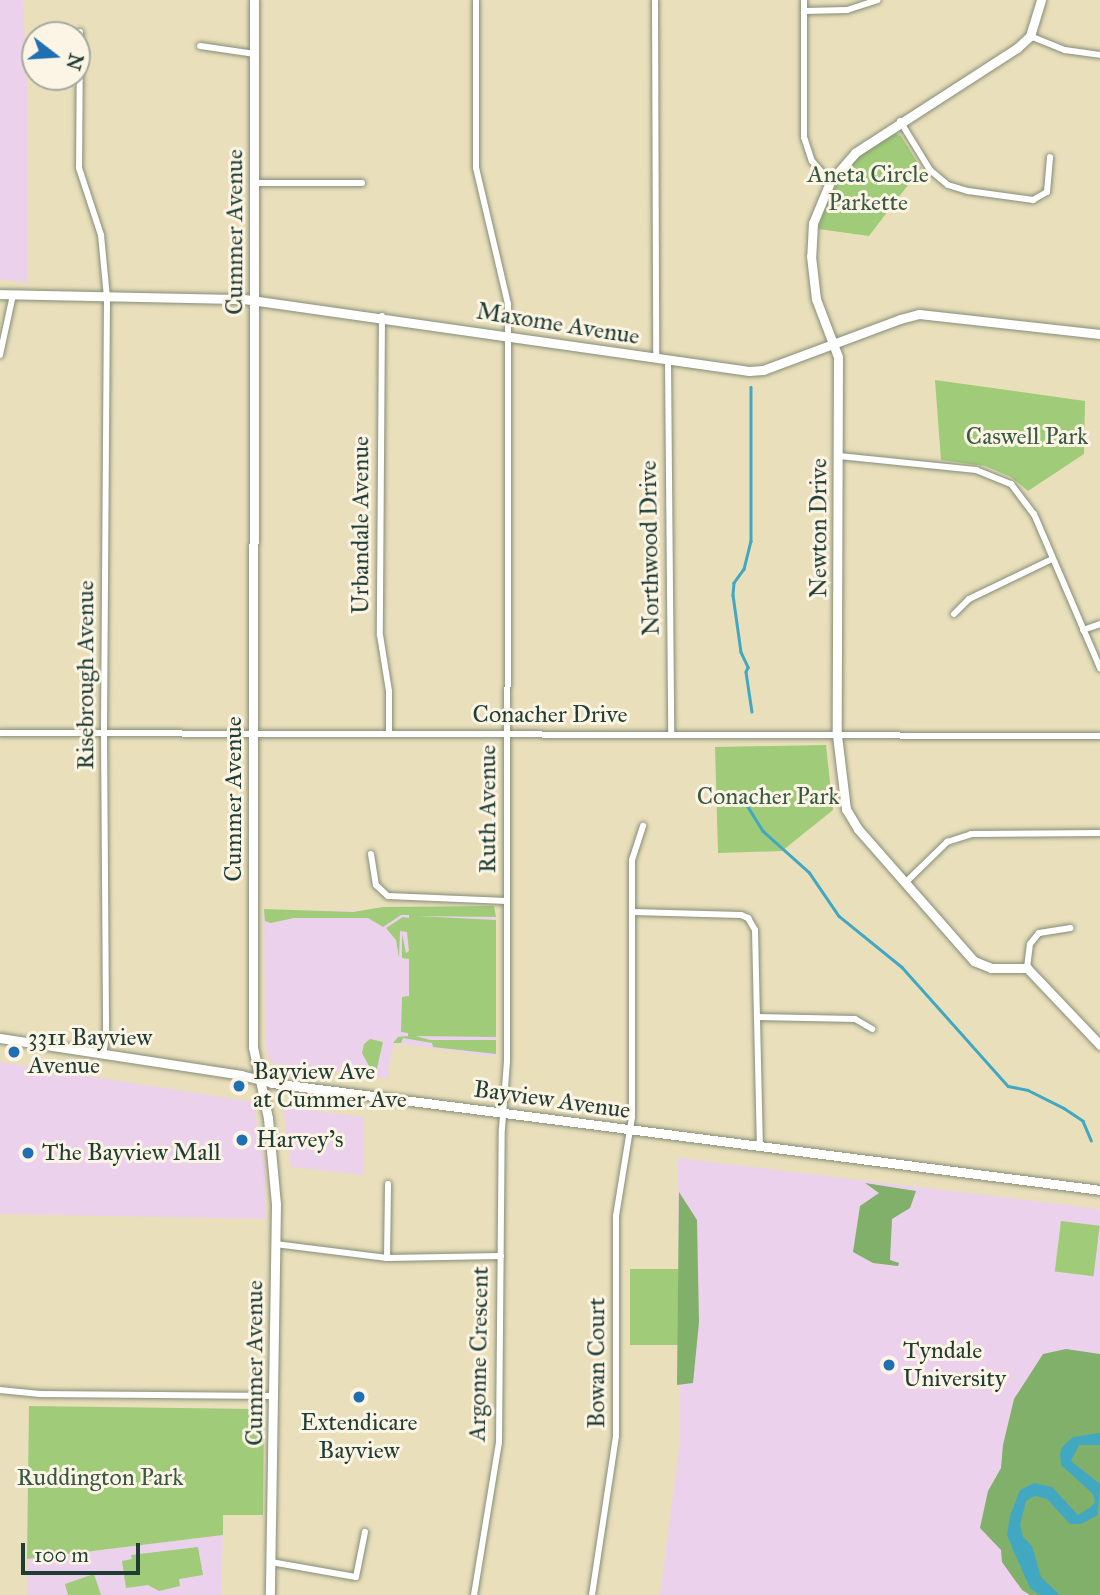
<!DOCTYPE html>
<html>
<head>
<meta charset="utf-8">
<style>
  body { margin:0 }
  #map { position:relative; width:1100px; height:1595px; overflow:hidden; background:#e9dfbb; font-family:"IM FELL Great Primer",serif }
  div>[style] { position:absolute }
  [style*='--x'] { left:calc(var(--x)*1px); top:calc(var(--y)*1px); width:calc(var(--w)*1px); rotate:calc(var(--a)*1deg) }
  .built>* { inset:0; background:#ebd1eb }
  .green>* { inset:0; background:#a0cc79; transform-origin:0 0 }
  .forest>* { inset:0; background:#80b069 }
  .water>* { inset:0; background:#42a8c2 }
  .stream>* { height:2.5px; margin:-1.25px; padding:0 1.25px; transform-origin:1.25px; border-radius:1.25px; background:#42a8c2 }
  .roads { filter:drop-shadow(0 0 2px #848e78) drop-shadow(0 0 2px #848e78) }
  .street>* { height:6px; margin:-3px; padding:0 3px; transform-origin:3px; border-radius:3px; background:#fff }
  .secondary>* { height:9px; margin:-4.5px; padding:0 4.5px; transform-origin:4.5px; border-radius:4.5px; background:#fff }
  .dots>* { width:19px; height:19px; translate:-50% -50%; box-sizing:border-box; border:4px solid #fcf5e5; border-radius:50% }
  span { translate:-50% -50%; white-space:nowrap; text-align:center; line-height:1.15; -webkit-text-stroke:6px #fcf5e5; paint-order:stroke }
  .park-label { font-size:24px; color:#395a42 }
  .street-label { font-size:24px; color:#1f3d34 }
  .poi-label { font-size:24px; color:#1f3d34 }
  .left { translate:0 -50%; text-align:left }
  .north { position:absolute; left:21px; top:21px; width:70px; height:70px; box-sizing:border-box; background:#fcf5e5; border:2px solid #a4ab9e; border-radius:50%; rotate:107deg; font-size:19px; font-weight:700; line-height:28px; text-align:center; color:#1f3d34 }
  .north::after { content:''; display:block; margin:auto; width:24px; height:32px; background:#1f6fb2; clip-path:polygon(50% 0,100% 100%,50% 72%,0 100%) }
  .scale { position:absolute; left:21px; top:1543px; width:119px; height:32px; box-sizing:border-box; border:4px solid #1f3d34; border-top:0; padding-left:9px; font-size:21px; line-height:24px; white-space:nowrap; color:#1f3d34; -webkit-text-stroke:5px #fcf5e5; paint-order:stroke }
</style>
</head>
<body>
<div id="map">
  <div class="built">
    <i style="clip-path:polygon(0 0,23px 0,27px 89px,27px 283px,0 279px)"></i>
    <i style="clip-path:polygon(496px 910px,496px 1057px,394px 1043px,388px 1072px,390px 1079px,272px 1063px,267px 1054px,265px 1030px,264px 911px)"></i>
    <i style="clip-path:polygon(0 1062px,253px 1102px,266px 1171px,265px 1219px,0 1214px)"></i>
    <i style="clip-path:polygon(283px 1107px,364px 1117px,364px 1175px,291px 1167px)"></i>
    <i style="clip-path:polygon(678px 1158px,1100px 1209px,1100px 1595px,660px 1595px,680px 1440px)"></i>
    <i style="clip-path:polygon(223px 1535px,221px 1595px,27px 1595px,27px 1559px)"></i>
  </div>
  <div class="green">
    <i style="clip-path:polygon(894px 133px,901px 136px,921px 168px,869px 236px,818px 229px,829px 197px,846px 170px,867px 149px)"></i>
    <i style="clip-path:polygon(935px 380px,1085px 401px,1084px 454px,1028px 491px,1011px 477px,985px 466px,941px 460px)"></i>
    <i style="clip-path:polygon(826px 745px,833px 810px,782px 851px,718px 853px,715px 747px)"></i>
    <i style="clip-path:polygon(494px 906px,496px 917px,417px 916px,496px 920px,496px 1037px,416px 1036px,430px 1040px,496px 1040px,496px 1054px,433px 1047px,432px 1043px,403px 1038px,401px 1043px,393px 1043px,398px 1037px,408px 1036px,408px 1033px,401px 1032px,402px 997px,409px 996px,409px 959px,402px 958px,402px 934px,406px 953px,409px 951px,407px 932px,400px 931px,399px 958px,396px 940px,386px 928px,403px 917px,409px 918px,409px 915px,401px 915px,383px 927px,368px 918px,294px 918px,271px 923px,265px 921px,264px 909px,353px 912px,383px 907px)"></i>
    <i style="clip-path:polygon(370px 1039px,383px 1042px,375px 1077px,362px 1053px,364px 1044px)"></i>
    <i style="left:1061px;top:1221px;width:39px;height:51px;rotate:7deg"></i>
    <i style="left:630px;top:1269px;width:48px;height:76px"></i>
    <i style="clip-path:polygon(29px 1406px,258px 1409px,264px 1417px,263px 1515px,223px 1515px,223px 1535px,27px 1559px)"></i>
    <i style="clip-path:polygon(198px 1547px,203px 1575px,179px 1579px,180px 1586px,159px 1591px,148px 1585px,126px 1588px,122px 1561px,132px 1559px,131px 1555px)"></i>
    <i style="clip-path:polygon(94px 1574px,101px 1595px,68px 1595px,65px 1584px)"></i>
  </div>
  <div class="forest">
    <i style="clip-path:polygon(865px 1183px,916px 1191px,910px 1208px,892px 1219px,890px 1260px,899px 1263px,898px 1266px,873px 1263px,853px 1252px,860px 1206px,879px 1193px)"></i>
    <i style="clip-path:polygon(679px 1192px,697px 1220px,699px 1322px,693px 1383px,677px 1385px)"></i>
    <i style="clip-path:polygon(1066px 1349px,1100px 1354px,1100px 1595px,1030px 1595px,1022px 1590px,1002px 1562px,1001px 1550px,980px 1528px,988px 1491px,1001px 1468px,1003px 1445px,1014px 1399px,1043px 1354px)"></i>
  </div>
  <div class="water">
    <i style="clip-path:polygon(1100px 1433px,1100px 1445px,1079px 1445px,1071px 1461px,1100px 1484px,1098px 1515px,1081px 1524px,1070px 1524px,1047px 1499px,1035px 1496px,1026px 1501px,1020px 1525px,1023px 1537px,1032px 1546px,1041px 1577px,1060px 1595px,1039px 1595px,1030px 1588px,1014px 1552px,1007px 1535px,1010px 1516px,1020px 1490px,1034px 1483px,1052px 1487px,1078px 1515px,1091px 1507px,1095px 1502px,1093px 1494px,1061px 1465px,1060px 1454px,1062px 1447px,1073px 1437px)"></i>
  </div>
  <div class="stream">
    <i style="--x:751;--y:387;--w:154;--a:90"></i>
    <i style="--x:751;--y:541;--w:29;--a:104"></i>
    <i style="--x:744;--y:569;--w:17;--a:126"></i>
    <i style="--x:734;--y:583;--w:12;--a:95"></i>
    <i style="--x:733;--y:595;--w:58;--a:82"></i>
    <i style="--x:741;--y:652;--w:17;--a:65"></i>
    <i style="--x:748;--y:667;--w:5;--a:112"></i>
    <i style="--x:746;--y:672;--w:40;--a:81.5"></i>
    <i style="--x:745;--y:802;--w:34;--a:58"></i>
    <i style="--x:763;--y:831;--w:62;--a:41.7"></i>
    <i style="--x:809;--y:872;--w:53;--a:55.7"></i>
    <i style="--x:839;--y:916;--w:81;--a:39"></i>
    <i style="--x:902;--y:967;--w:159;--a:48.3"></i>
    <i style="--x:1008;--y:1086;--w:20;--a:11"></i>
    <i style="--x:1028;--y:1090;--w:40;--a:26.6"></i>
    <i style="--x:1064;--y:1108;--w:23;--a:34"></i>
    <i style="--x:1083;--y:1121;--w:21;--a:67"></i>
  </div>
  <div class="roads">
    <div class="street">
      <i style="--x:655;--y:0;--w:359;--a:89.8"></i>
      <i style="--x:804;--y:0;--w:137;--a:90"></i>
      <i style="--x:804;--y:137;--w:25;--a:72"></i>
      <i style="--x:812;--y:161;--w:28;--a:49"></i>
      <i style="--x:804;--y:11;--w:43;--a:-1.3"></i>
      <i style="--x:847;--y:10;--w:32;--a:-18"></i>
      <i style="--x:80;--y:32;--w:136;--a:90.4"></i>
      <i style="--x:79;--y:168;--w:71;--a:71.8"></i>
      <i style="--x:101;--y:235;--w:62;--a:84.5"></i>
      <i style="--x:107;--y:297;--w:436;--a:90.4"></i>
      <i style="--x:104;--y:733;--w:303;--a:89.6"></i>
      <i style="--x:106;--y:1036;--w:18;--a:99"></i>
      <i style="--x:1030;--y:36;--w:38;--a:22"></i>
      <i style="--x:1065;--y:50;--w:35;--a:8"></i>
      <i style="--x:200;--y:46;--w:56;--a:8.3"></i>
      <i style="--x:900;--y:121;--w:57;--a:58.5"></i>
      <i style="--x:930;--y:170;--w:23;--a:40"></i>
      <i style="--x:948;--y:185;--w:21;--a:17"></i>
      <i style="--x:968;--y:191;--w:66;--a:7.9"></i>
      <i style="--x:1033;--y:200;--w:16;--a:-30"></i>
      <i style="--x:1047;--y:192;--w:35;--a:-85"></i>
      <i style="--x:254;--y:183;--w:108;--a:0"></i>
      <i style="--x:382;--y:316;--w:319;--a:90.4"></i>
      <i style="--x:380;--y:635;--w:57;--a:80.9"></i>
      <i style="--x:389;--y:691;--w:43;--a:90"></i>
      <i style="--x:0;--y:355;--w:61;--a:-77.8"></i>
      <i style="--x:668;--y:361;--w:374;--a:89.5"></i>
      <i style="--x:839;--y:456;--w:138;--a:5.8"></i>
      <i style="--x:976;--y:470;--w:38;--a:22"></i>
      <i style="--x:1011;--y:484;--w:38;--a:53"></i>
      <i style="--x:1034;--y:514;--w:168;--a:66.8"></i>
      <i style="--x:954;--y:614;--w:21;--a:-45"></i>
      <i style="--x:969;--y:599;--w:92;--a:-25.7"></i>
      <i style="--x:1083;--y:630;--w:18;--a:-19"></i>
      <i style="--x:0;--y:733;--w:1100;--a:0.16"></i>
      <i style="--x:371;--y:854;--w:31;--a:81"></i>
      <i style="--x:376;--y:885;--w:16;--a:43"></i>
      <i style="--x:388;--y:896;--w:119;--a:2.4"></i>
      <i style="--x:905;--y:883;--w:59;--a:-44.3"></i>
      <i style="--x:947;--y:842;--w:25;--a:-18"></i>
      <i style="--x:971;--y:834;--w:129;--a:-0.4"></i>
      <i style="--x:633;--y:912;--w:108;--a:1.6"></i>
      <i style="--x:741;--y:915;--w:8;--a:23"></i>
      <i style="--x:748;--y:918;--w:14;--a:60"></i>
      <i style="--x:755;--y:930;--w:215;--a:88.7"></i>
      <i style="--x:1027;--y:968;--w:24;--a:-83"></i>
      <i style="--x:1030;--y:944;--w:14;--a:-51"></i>
      <i style="--x:1039;--y:933;--w:32;--a:-9"></i>
      <i style="--x:757;--y:1017;--w:98;--a:1.2"></i>
      <i style="--x:855;--y:1019;--w:20;--a:30"></i>
      <i style="--x:275;--y:1244;--w:113;--a:7.1"></i>
      <i style="--x:387;--y:1258;--w:114;--a:-1"></i>
      <i style="--x:387;--y:1258;--w:74;--a:-89.2"></i>
      <i style="--x:0;--y:1390;--w:40;--a:5.7"></i>
      <i style="--x:40;--y:1394;--w:234;--a:0.5"></i>
      <i style="--x:271;--y:1562;--w:86;--a:10"></i>
      <i style="--x:356;--y:1577;--w:46;--a:-78.7"></i>
      <i style="--x:474;--y:1595;--w:155;--a:-80.7"></i>
      <i style="--x:499;--y:1442;--w:313;--a:-89.5"></i>
      <i style="--x:502;--y:1129;--w:68;--a:-85.8"></i>
      <i style="--x:507;--y:1061;--w:757;--a:-89.92"></i>
      <i style="--x:508;--y:304;--w:140;--a:-103.2"></i>
      <i style="--x:476;--y:168;--w:168;--a:-90"></i>
      <i style="--x:592;--y:1595;--w:161;--a:-81.4"></i>
      <i style="--x:616;--y:1436;--w:220;--a:-90"></i>
      <i style="--x:616;--y:1216;--w:100;--a:-80.8"></i>
      <i style="--x:632;--y:1117;--w:257;--a:-90"></i>
      <i style="--x:632;--y:860;--w:36;--a:-72"></i>
    </div>
    <div class="secondary">
      <i style="--x:254;--y:0;--w:1047;--a:90.05"></i>
      <i style="--x:253;--y:1047;--w:73;--a:78.1"></i>
      <i style="--x:268;--y:1118;--w:86;--a:84.7"></i>
      <i style="--x:276;--y:1204;--w:391;--a:90.9"></i>
      <i style="--x:1041;--y:0;--w:38;--a:107"></i>
      <i style="--x:1030;--y:36;--w:18;--a:137"></i>
      <i style="--x:1017;--y:48;--w:193;--a:147.1"></i>
      <i style="--x:855;--y:153;--w:38;--a:131"></i>
      <i style="--x:830;--y:182;--w:44;--a:112.5"></i>
      <i style="--x:813;--y:223;--w:33;--a:93"></i>
      <i style="--x:811;--y:256;--w:43;--a:83.4"></i>
      <i style="--x:816;--y:299;--w:62;--a:69.2"></i>
      <i style="--x:838;--y:357;--w:378;--a:90.2"></i>
      <i style="--x:837;--y:735;--w:75;--a:83.1"></i>
      <i style="--x:846;--y:809;--w:23;--a:59"></i>
      <i style="--x:858;--y:829;--w:176;--a:48.7"></i>
      <i style="--x:974;--y:961;--w:18;--a:22"></i>
      <i style="--x:991;--y:968;--w:36;--a:0"></i>
      <i style="--x:1027;--y:968;--w:106;--a:46.5"></i>
      <i style="--x:0;--y:294;--w:244;--a:1.2"></i>
      <i style="--x:244;--y:299;--w:510;--a:8.11"></i>
      <i style="--x:749;--y:371;--w:14;--a:-4"></i>
      <i style="--x:763;--y:370;--w:146;--a:-20.4"></i>
      <i style="--x:900;--y:319;--w:20;--a:-15"></i>
      <i style="--x:919;--y:314;--w:182;--a:6.3"></i>
      <i style="--x:0;--y:1038;--w:244;--a:8.7"></i>
      <i style="--x:241;--y:1075;--w:32;--a:14"></i>
      <i style="--x:272;--y:1083;--w:835;--a:7.36"></i>
    </div>
  </div>
  <div class="dots">
    <i style="left:14px;top:1052px;background:#1f6fb2"></i>
    <i style="left:239px;top:1086px;background:#1f6fb2"></i>
    <i style="left:242px;top:1140px;background:#1f6fb2"></i>
    <i style="left:28px;top:1153px;background:#1f6fb2"></i>
    <i style="left:889px;top:1365px;background:#1f6fb2"></i>
    <i style="left:359px;top:1397px;background:#1f6fb2"></i>
  </div>
  <div class="park-label">
    <span style="left:868px;top:189px">Aneta Circle<br>Parkette</span>
    <span style="left:1027px;top:437px">Caswell Park</span>
    <span style="left:768px;top:797px">Conacher Park</span>
    <span style="left:100px;top:1478px">Ruddington Park</span>
  </div>
  <div class="street-label">
    <span style="left:235px;top:232px;rotate:-90deg">Cummer Avenue</span>
    <span style="left:558px;top:324px;rotate:9deg">Maxome Avenue</span>
    <span style="left:361px;top:525px;rotate:-90deg">Urbandale Avenue</span>
    <span style="left:819px;top:528px;rotate:-90deg">Newton Drive</span>
    <span style="left:650px;top:548px;rotate:-91deg">Northwood Drive</span>
    <span style="left:86px;top:675px;rotate:-90deg">Risebrough Avenue</span>
    <span style="left:550px;top:715px">Conacher Drive</span>
    <span style="left:234px;top:799px;rotate:-90deg">Cummer Avenue</span>
    <span style="left:488px;top:809px;rotate:-90deg">Ruth Avenue</span>
    <span style="left:552px;top:1100px;rotate:8deg">Bayview Avenue</span>
    <span style="left:479px;top:1354px;rotate:-89deg">Argonne Crescent</span>
    <span style="left:255px;top:1363px;rotate:-90deg">Cummer Avenue</span>
    <span style="left:597px;top:1363px;rotate:-90deg">Bowan Court</span>
  </div>
  <div class="poi-label">
    <span class="left" style="left:28px;top:1052px">3311 Bayview<br>Avenue</span>
    <span class="left" style="left:253px;top:1086px">Bayview Ave<br>at Cummer Ave</span>
    <span class="left" style="left:256px;top:1140px">Harvey's</span>
    <span class="left" style="left:42px;top:1153px">The Bayview Mall</span>
    <span class="left" style="left:903px;top:1365px">Tyndale<br>University</span>
    <span style="left:359px;top:1437px">Extendicare<br>Bayview</span>
  </div>
  <div class="north">N</div>
  <div class="scale">100 m</div>
</div>
</body>
</html>
